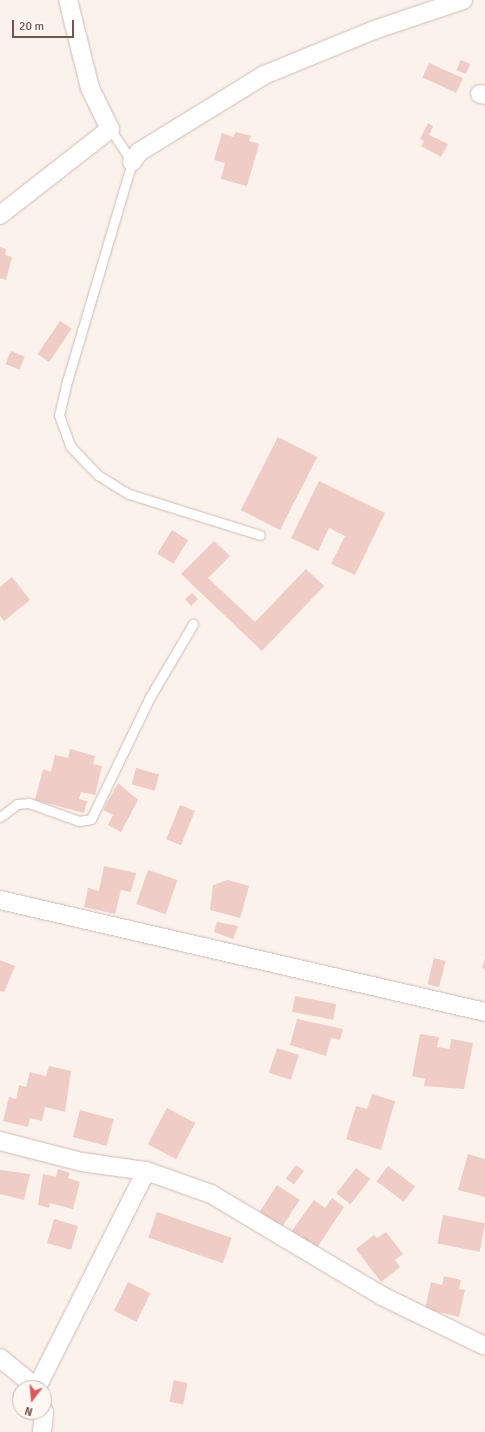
<!DOCTYPE html>
<html>
<head>
<meta charset="utf-8">
<style>
  body { margin:0 }
  #map { position:relative; width:485px; height:1432px; overflow:hidden; background:#fbf2ec; font-family:Signika,sans-serif }
  div>[style] { position:absolute }
  [style*='--x'] { left:calc(var(--x)*1px); top:calc(var(--y)*1px); width:calc(var(--w)*1px); rotate:calc(var(--a)*1deg) }
  .building>* { inset:0; background:#efccc5; transform-origin:0 0 }
  .roads { filter:drop-shadow(0 0 1px #cfbab4) drop-shadow(0 0 1px #cfbab4) }
  .lane>* { height:9px; margin:-4.5px; padding:0 4.5px; transform-origin:4.5px; border-radius:4.5px; background:#fff }
  .street>* { height:18px; margin:-9px; padding:0 9px; transform-origin:9px; border-radius:9px; background:#fff }
  span { translate:-50% -50%; white-space:nowrap; text-align:center; line-height:1.15; -webkit-text-stroke:3.5px #fef7f2; paint-order:stroke }
  .north { position:absolute; left:12px; top:1380px; width:40px; height:40px; box-sizing:border-box; background:#fef7f2; border:1px solid #c7b6b1; border-radius:50%; rotate:196deg; font-size:11px; font-weight:700; line-height:16px; text-align:center; color:#755450 }
  .north::after { content:''; display:block; margin:auto; width:14px; height:18px; background:#db5b5c; clip-path:polygon(50% 0,100% 100%,50% 72%,0 100%) }
  .scale { position:absolute; left:12px; top:20px; width:62px; height:18px; box-sizing:border-box; border:2px solid #755450; border-top:0; padding-left:5px; font-size:12px; line-height:14px; white-space:nowrap; color:#755450; -webkit-text-stroke:3px #fef7f2; paint-order:stroke }
</style>
</head>
<body>
<div id="map">
  <div class="building">
    <i style="left:461px;top:60px;width:10px;height:11px;rotate:24deg"></i>
    <i style="left:429px;top:63px;width:37px;height:16px;rotate:24deg"></i>
    <i style="clip-path:polygon(428px 123px,433px 126px,429px 135px,448px 144px,441px 157px,421px 146px,424px 141px,420px 139px)"></i>
    <i style="clip-path:polygon(236px 132px,251px 136px,249px 141px,259px 144px,247px 186px,221px 179px,225px 163px,214px 160px,222px 133px,233px 137px)"></i>
    <i style="clip-path:polygon(0 247px,6px 249px,5px 255px,12px 257px,6px 280px,0 278px)"></i>
    <i style="left:60px;top:321px;width:14px;height:40px;rotate:34deg"></i>
    <i style="left:11px;top:351px;width:15px;height:14px;rotate:23deg"></i>
    <i style="left:278px;top:437px;width:44px;height:82px;rotate:27deg"></i>
    <i style="clip-path:polygon(319px 481px,385px 513px,355px 575px,331px 564px,345px 536px,329px 528px,318px 551px,291px 538px)"></i>
    <i style="left:172px;top:530px;width:19px;height:28px;rotate:32deg"></i>
    <i style="clip-path:polygon(214px 541px,230px 556px,208px 578px,255px 622px,306px 569px,324px 586px,262px 651px,181px 574px)"></i>
    <i style="clip-path:polygon(12px 577px,30px 600px,4px 621px,0 616px,0 587px)"></i>
    <i style="clip-path:polygon(192px 593px,198px 599px,191px 606px,185px 599px)"></i>
    <i style="clip-path:polygon(70px 749px,95px 756px,93px 764px,102px 766px,95px 795px,81px 792px,79px 799px,87px 801px,84px 813px,35px 800px,43px 769px,51px 772px,55px 755px,68px 758px)"></i>
    <i style="left:136px;top:768px;width:24px;height:17px;rotate:15deg"></i>
    <i style="clip-path:polygon(118px 783px,138px 800px,121px 832px,108px 825px,113px 815px,103px 810px)"></i>
    <i style="left:180px;top:805px;width:16px;height:37px;rotate:22deg"></i>
    <i style="clip-path:polygon(104px 866px,136px 873px,131px 892px,121px 890px,115px 914px,84px 907px,88px 888px,99px 891px)"></i>
    <i style="left:148px;top:870px;width:31px;height:36px;rotate:19deg"></i>
    <i style="clip-path:polygon(228px 880px,249px 886px,240px 918px,210px 910px,213px 885px)"></i>
    <i style="clip-path:polygon(217px 922px,238px 926px,233px 939px,214px 932px)"></i>
    <i style="left:434px;top:958px;width:12px;height:27px;rotate:14deg"></i>
    <i style="clip-path:polygon(485px 959px,485px 969px,482px 968px)"></i>
    <i style="clip-path:polygon(0 960px,15px 966px,4px 992px,0 991px)"></i>
    <i style="left:295px;top:996px;width:42px;height:16px;rotate:11deg"></i>
    <i style="clip-path:polygon(297px 1019px,343px 1029px,340px 1040px,331px 1038px,326px 1056px,290px 1045px)"></i>
    <i style="clip-path:polygon(420px 1034px,439px 1037px,437px 1047px,450px 1049px,451px 1039px,473px 1043px,464px 1089px,424px 1086px,425px 1079px,412px 1076px)"></i>
    <i style="left:277px;top:1048px;width:23px;height:26px;rotate:18deg"></i>
    <i style="clip-path:polygon(49px 1066px,71px 1071px,65px 1112px,45px 1107px,42px 1121px,30px 1118px,28px 1127px,3px 1121px,9px 1097px,16px 1099px,19px 1085px,26px 1087px,30px 1072px,46px 1076px)"></i>
    <i style="clip-path:polygon(372px 1094px,395px 1101px,381px 1150px,346px 1139px,356px 1106px,367px 1109px)"></i>
    <i style="left:167px;top:1108px;width:32px;height:41px;rotate:28deg"></i>
    <i style="left:80px;top:1110px;width:35px;height:28px;rotate:15deg"></i>
    <i style="clip-path:polygon(468px 1154px,485px 1159px,485px 1197px,458px 1190px)"></i>
    <i style="left:296px;top:1165px;width:10px;height:17px;rotate:37deg"></i>
    <i style="left:388px;top:1166px;width:34px;height:19px;rotate:37deg"></i>
    <i style="left:356px;top:1168px;width:18px;height:32px;rotate:38deg"></i>
    <i style="clip-path:polygon(58px 1169px,70px 1173px,68px 1178px,80px 1182px,73px 1209px,50px 1203px,49px 1208px,38px 1205px,43px 1174px,56px 1177px)"></i>
    <i style="clip-path:polygon(0 1170px,30px 1174px,24px 1200px,0 1194px)"></i>
    <i style="left:277px;top:1185px;width:27px;height:36px;rotate:33deg"></i>
    <i style="clip-path:polygon(332px 1198px,344px 1207px,316px 1249px,291px 1232px,314px 1200px,325px 1208px)"></i>
    <i style="left:157px;top:1212px;width:79px;height:27px;rotate:19deg"></i>
    <i style="left:443px;top:1215px;width:43px;height:29px;rotate:11deg"></i>
    <i style="left:54px;top:1219px;width:25px;height:25px;rotate:16deg"></i>
    <i style="clip-path:polygon(386px 1232px,403px 1254px,395px 1260px,400px 1267px,381px 1282px,356px 1249px,374px 1235px,377px 1238px)"></i>
    <i style="clip-path:polygon(444px 1276px,461px 1280px,459px 1289px,465px 1290px,459px 1317px,425px 1309px,431px 1282px,442px 1285px)"></i>
    <i style="left:128px;top:1282px;width:25px;height:32px;rotate:26deg"></i>
    <i style="left:174px;top:1380px;width:14px;height:22px;rotate:12deg"></i>
  </div>
  <div class="roads">
    <div class="lane">
      <i style="--x:110;--y:129;--w:40;--a:56"></i>
      <i style="--x:132;--y:162;--w:228;--a:106.5"></i>
      <i style="--x:67;--y:381;--w:35;--a:103"></i>
      <i style="--x:59;--y:415;--w:33;--a:70"></i>
      <i style="--x:70;--y:446;--w:40;--a:46"></i>
      <i style="--x:98;--y:475;--w:36;--a:32"></i>
      <i style="--x:129;--y:494;--w:137;--a:17.4"></i>
      <i style="--x:0;--y:817;--w:21;--a:-37"></i>
      <i style="--x:17;--y:804;--w:12;--a:-5"></i>
      <i style="--x:29;--y:803;--w:53;--a:19.8"></i>
      <i style="--x:79;--y:821;--w:12;--a:-9"></i>
      <i style="--x:91;--y:819;--w:136;--a:-64.2"></i>
      <i style="--x:150;--y:697;--w:85;--a:-59.5"></i>
    </div>
    <div class="street">
      <i style="--x:480;--y:94;--w:5;--a:11"></i>
      <i style="--x:132;--y:162;--w:12;--a:-55"></i>
      <i style="--x:139;--y:152;--w:147;--a:-31.6"></i>
      <i style="--x:264;--y:75;--w:119;--a:-22.2"></i>
      <i style="--x:374;--y:30;--w:94;--a:-18.6"></i>
      <i style="--x:0;--y:215;--w:140;--a:-38"></i>
      <i style="--x:110;--y:129;--w:46;--a:-116"></i>
      <i style="--x:90;--y:88;--w:91;--a:-104"></i>
      <i style="--x:0;--y:900;--w:498;--a:13"></i>
      <i style="--x:0;--y:1141;--w:85;--a:14.4"></i>
      <i style="--x:82;--y:1162;--w:65;--a:8"></i>
      <i style="--x:146;--y:1171;--w:69;--a:19.5"></i>
      <i style="--x:211;--y:1194;--w:199;--a:30.8"></i>
      <i style="--x:382;--y:1296;--w:114;--a:25.9"></i>
      <i style="--x:0;--y:1358;--w:48;--a:39"></i>
      <i style="--x:37;--y:1387;--w:242;--a:-63.2"></i>
      <i style="--x:42;--y:1432;--w:20;--a:-84"></i>
    </div>
  </div>
  <div class="north">N</div>
  <div class="scale">20 m</div>
</div>
</body>
</html>
